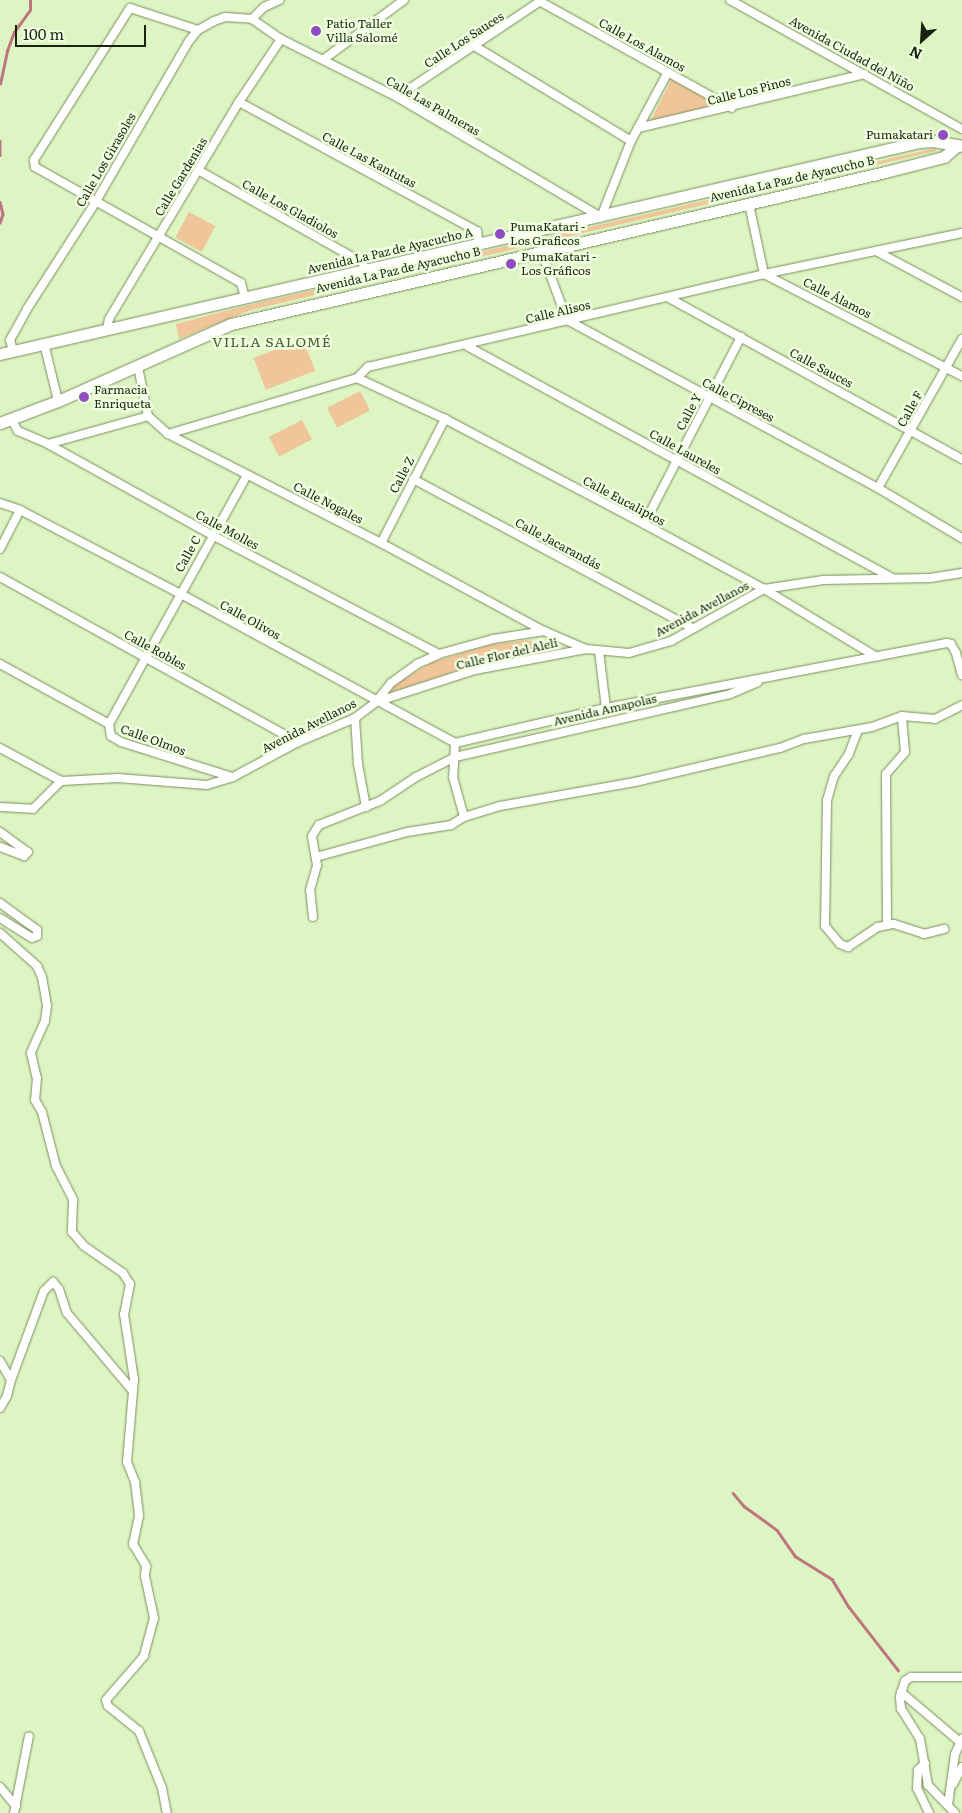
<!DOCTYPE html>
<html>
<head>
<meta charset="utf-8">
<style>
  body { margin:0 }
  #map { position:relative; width:962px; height:1813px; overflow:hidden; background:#ddf5c2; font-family:Literata,serif }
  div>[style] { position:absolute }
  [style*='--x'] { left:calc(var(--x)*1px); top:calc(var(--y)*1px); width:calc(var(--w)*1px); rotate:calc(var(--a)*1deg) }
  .green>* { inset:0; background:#efc599; transform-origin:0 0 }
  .stream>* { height:2.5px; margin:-1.25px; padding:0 1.25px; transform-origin:1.25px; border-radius:1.25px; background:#be7481 }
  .roads { filter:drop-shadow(0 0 1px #798e5f) drop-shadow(0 0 1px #798e5f) }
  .street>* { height:8px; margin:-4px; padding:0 4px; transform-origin:4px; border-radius:4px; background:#fff }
  .secondary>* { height:11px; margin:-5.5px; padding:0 5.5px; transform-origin:5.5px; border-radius:5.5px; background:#fff }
  .dots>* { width:14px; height:14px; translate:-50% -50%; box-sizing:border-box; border:2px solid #f0ffe0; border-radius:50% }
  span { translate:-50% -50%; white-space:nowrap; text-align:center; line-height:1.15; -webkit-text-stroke:5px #f0ffe0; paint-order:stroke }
  .poi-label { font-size:12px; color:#1a2310 }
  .left { translate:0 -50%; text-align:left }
  .right { translate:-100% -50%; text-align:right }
  .street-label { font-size:12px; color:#1a2310 }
  .neighbourhood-label { font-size:14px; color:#4a5d30; letter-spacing:1px }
  .north { position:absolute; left:897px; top:15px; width:50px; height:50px; -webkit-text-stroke:4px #f0ffe0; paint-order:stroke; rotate:206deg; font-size:14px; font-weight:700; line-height:20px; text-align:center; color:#1a2310 }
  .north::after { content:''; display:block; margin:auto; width:18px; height:22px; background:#1a2310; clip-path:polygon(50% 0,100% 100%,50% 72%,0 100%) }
  .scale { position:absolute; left:15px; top:25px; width:131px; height:22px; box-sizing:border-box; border:2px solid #1a2310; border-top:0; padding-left:6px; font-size:15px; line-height:18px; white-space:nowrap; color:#1a2310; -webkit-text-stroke:4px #f0ffe0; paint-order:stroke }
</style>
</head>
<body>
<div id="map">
  <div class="green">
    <i style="clip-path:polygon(673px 76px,721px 103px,650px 122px)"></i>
    <i style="clip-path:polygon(936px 148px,936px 151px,251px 310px,179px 339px,176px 324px,249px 305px)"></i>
    <i style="left:189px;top:212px;width:30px;height:29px;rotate:28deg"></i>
    <i style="left:303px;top:339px;width:34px;height:53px;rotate:69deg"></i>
    <i style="left:360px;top:391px;width:22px;height:37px;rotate:63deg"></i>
    <i style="left:302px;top:420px;width:22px;height:37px;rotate:63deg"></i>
    <i style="clip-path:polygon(527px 640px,555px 648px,468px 667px,389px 693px,396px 683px,433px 662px,489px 645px)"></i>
  </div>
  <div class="stream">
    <i style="--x:0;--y:84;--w:34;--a:-78"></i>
    <i style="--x:7;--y:51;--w:20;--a:-70"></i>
    <i style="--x:14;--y:32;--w:27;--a:-54"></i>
    <i style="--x:30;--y:10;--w:10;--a:-90"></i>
    <i style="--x:0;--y:141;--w:14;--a:90"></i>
    <i style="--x:0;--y:202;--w:12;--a:76"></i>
    <i style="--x:3;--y:214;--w:9;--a:108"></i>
    <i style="--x:733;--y:1493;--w:17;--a:50"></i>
    <i style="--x:744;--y:1506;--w:41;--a:36"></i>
    <i style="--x:777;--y:1530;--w:32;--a:55"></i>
    <i style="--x:795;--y:1556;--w:44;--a:31.9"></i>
    <i style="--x:832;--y:1579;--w:33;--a:59"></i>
    <i style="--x:849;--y:1607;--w:80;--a:52.1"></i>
  </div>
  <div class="roads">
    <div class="street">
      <i style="--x:730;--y:0;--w:265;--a:29.1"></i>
      <i style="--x:541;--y:2;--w:218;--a:29"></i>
      <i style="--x:252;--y:19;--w:17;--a:-45"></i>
      <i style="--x:264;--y:7;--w:17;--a:-24"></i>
      <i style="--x:198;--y:30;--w:71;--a:-162.1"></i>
      <i style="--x:130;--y:8;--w:180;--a:122.3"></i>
      <i style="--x:34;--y:160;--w:7;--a:82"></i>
      <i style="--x:35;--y:167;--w:236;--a:29.4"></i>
      <i style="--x:241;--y:283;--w:16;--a:75"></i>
      <i style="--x:476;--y:47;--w:181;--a:31.2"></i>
      <i style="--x:324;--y:59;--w:99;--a:-36.4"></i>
      <i style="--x:397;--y:97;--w:174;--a:-33.8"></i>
      <i style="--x:239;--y:102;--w:271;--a:28.5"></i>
      <i style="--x:477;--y:231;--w:14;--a:82"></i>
      <i style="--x:638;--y:128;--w:233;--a:-13.4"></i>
      <i style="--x:198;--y:170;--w:189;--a:29.4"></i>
      <i style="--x:363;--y:263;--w:7;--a:74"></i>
      <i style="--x:749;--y:204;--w:72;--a:77.9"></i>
      <i style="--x:541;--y:250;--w:75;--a:69.6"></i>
      <i style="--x:567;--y:320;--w:353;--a:28.4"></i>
      <i style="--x:878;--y:488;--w:98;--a:30.8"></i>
      <i style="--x:876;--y:251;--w:98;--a:28.1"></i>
      <i style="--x:764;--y:274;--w:223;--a:27.3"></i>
      <i style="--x:669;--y:298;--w:334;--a:28.8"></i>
      <i style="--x:107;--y:329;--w:10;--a:-79"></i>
      <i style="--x:109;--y:319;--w:253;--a:-59.1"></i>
      <i style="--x:239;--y:102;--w:76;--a:-56.3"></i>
      <i style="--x:44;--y:343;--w:60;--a:76.4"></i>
      <i style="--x:467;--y:346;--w:483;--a:28.6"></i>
      <i style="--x:13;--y:351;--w:11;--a:-105"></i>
      <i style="--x:10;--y:340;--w:35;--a:-61"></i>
      <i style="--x:27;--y:309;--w:126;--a:-57.3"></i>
      <i style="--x:95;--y:203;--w:187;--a:-59.9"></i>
      <i style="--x:189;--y:41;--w:14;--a:-51"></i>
      <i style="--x:198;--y:30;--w:18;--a:-29"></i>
      <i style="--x:214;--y:21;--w:12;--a:-20"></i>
      <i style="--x:225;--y:17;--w:27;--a:4"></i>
      <i style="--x:252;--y:19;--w:35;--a:35"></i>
      <i style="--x:281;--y:39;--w:130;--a:26.6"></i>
      <i style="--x:397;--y:97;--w:237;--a:30.5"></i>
      <i style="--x:601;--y:217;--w:82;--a:-68.5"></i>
      <i style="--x:631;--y:141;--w:78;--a:-61.8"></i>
      <i style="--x:138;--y:367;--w:50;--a:78.5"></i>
      <i style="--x:148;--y:416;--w:27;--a:42"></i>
      <i style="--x:168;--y:434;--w:239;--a:27.1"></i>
      <i style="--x:381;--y:543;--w:185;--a:28.4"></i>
      <i style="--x:357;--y:378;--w:97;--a:25"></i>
      <i style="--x:445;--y:419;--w:225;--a:27.8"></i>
      <i style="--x:644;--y:524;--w:136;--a:28.4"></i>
      <i style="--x:764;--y:589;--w:130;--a:31.1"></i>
      <i style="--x:11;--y:419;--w:14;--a:60"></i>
      <i style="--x:18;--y:431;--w:33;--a:23"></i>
      <i style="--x:48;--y:444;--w:188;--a:29"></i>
      <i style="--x:212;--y:535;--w:256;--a:27.7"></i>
      <i style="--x:168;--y:434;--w:197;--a:-16.5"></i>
      <i style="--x:357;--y:378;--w:16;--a:-45"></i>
      <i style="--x:368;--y:367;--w:407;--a:-13.2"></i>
      <i style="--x:764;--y:274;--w:202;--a:-11.7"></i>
      <i style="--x:48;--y:444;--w:104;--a:-15.6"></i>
      <i style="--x:413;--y:479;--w:316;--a:28.1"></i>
      <i style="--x:878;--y:488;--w:171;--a:-60.6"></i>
      <i style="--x:0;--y:503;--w:21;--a:19"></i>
      <i style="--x:20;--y:510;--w:179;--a:27.6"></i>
      <i style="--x:179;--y:593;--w:314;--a:28.5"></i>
      <i style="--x:644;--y:524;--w:211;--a:-62.6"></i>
      <i style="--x:381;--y:543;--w:140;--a:-62.7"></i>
      <i style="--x:0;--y:549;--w:44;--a:-62.9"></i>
      <i style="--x:0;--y:577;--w:341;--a:29"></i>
      <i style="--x:599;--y:651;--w:57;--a:83"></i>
      <i style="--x:0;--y:664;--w:124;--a:28.8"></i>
      <i style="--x:376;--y:702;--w:104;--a:-17.9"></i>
      <i style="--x:475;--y:670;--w:113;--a:-10.7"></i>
      <i style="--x:355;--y:718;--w:46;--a:86.3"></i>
      <i style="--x:358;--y:764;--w:44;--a:79.5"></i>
      <i style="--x:109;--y:724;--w:285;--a:-61"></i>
      <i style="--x:109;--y:724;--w:12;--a:81"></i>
      <i style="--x:111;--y:736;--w:12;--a:31"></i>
      <i style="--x:121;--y:742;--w:116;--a:17.5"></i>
      <i style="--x:858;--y:730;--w:26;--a:111"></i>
      <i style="--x:849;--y:754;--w:27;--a:124"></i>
      <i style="--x:834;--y:776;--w:25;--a:106"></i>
      <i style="--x:827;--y:800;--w:126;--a:90.9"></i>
      <i style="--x:825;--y:926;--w:23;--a:50"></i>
      <i style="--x:840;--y:944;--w:9;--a:21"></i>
      <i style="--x:848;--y:947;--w:36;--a:-34"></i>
      <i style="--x:878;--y:927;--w:16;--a:-11"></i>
      <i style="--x:894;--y:924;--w:32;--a:18"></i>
      <i style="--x:924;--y:934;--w:21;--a:-14"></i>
      <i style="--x:455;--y:743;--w:155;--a:-13.1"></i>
      <i style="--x:606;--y:708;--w:347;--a:-10.8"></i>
      <i style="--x:947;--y:643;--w:4;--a:14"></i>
      <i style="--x:951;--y:644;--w:10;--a:61"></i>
      <i style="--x:956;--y:653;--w:23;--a:75"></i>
      <i style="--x:455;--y:743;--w:34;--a:93"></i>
      <i style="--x:453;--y:777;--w:41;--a:74.6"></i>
      <i style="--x:0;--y:748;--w:69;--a:28.4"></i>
      <i style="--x:0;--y:807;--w:33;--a:3"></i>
      <i style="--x:33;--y:809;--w:40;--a:-45"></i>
      <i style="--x:61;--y:781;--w:57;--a:-3"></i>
      <i style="--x:118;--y:778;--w:89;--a:4.5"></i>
      <i style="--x:207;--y:785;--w:27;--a:-17"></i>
      <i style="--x:233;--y:777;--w:74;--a:-28.3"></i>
      <i style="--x:298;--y:742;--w:62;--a:-22.8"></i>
      <i style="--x:355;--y:718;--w:26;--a:-37"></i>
      <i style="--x:376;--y:702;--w:24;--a:-52"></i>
      <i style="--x:391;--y:683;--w:32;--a:-36"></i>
      <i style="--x:417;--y:664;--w:24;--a:-24"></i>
      <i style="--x:439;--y:654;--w:56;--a:-15.5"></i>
      <i style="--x:493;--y:639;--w:52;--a:-8.9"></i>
      <i style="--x:544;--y:631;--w:46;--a:23.2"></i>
      <i style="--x:586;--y:649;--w:43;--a:5.3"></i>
      <i style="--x:629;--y:653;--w:44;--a:-15.9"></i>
      <i style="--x:671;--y:641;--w:107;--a:-29.2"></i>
      <i style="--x:764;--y:589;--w:60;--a:-8.7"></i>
      <i style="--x:823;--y:580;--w:107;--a:-1.1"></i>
      <i style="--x:930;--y:578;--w:32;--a:-9"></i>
      <i style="--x:0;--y:832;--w:34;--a:36"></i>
      <i style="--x:28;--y:852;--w:6;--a:135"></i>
      <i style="--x:24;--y:856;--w:26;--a:-159"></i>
      <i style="--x:316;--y:857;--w:94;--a:-15.4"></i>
      <i style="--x:407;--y:832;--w:45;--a:-9"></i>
      <i style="--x:451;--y:825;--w:15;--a:-32"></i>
      <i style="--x:464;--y:817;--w:38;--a:-17"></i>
      <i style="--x:500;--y:806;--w:137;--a:-10.1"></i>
      <i style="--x:635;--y:782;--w:149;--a:-13.2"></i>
      <i style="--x:780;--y:748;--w:26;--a:-21"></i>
      <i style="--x:804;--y:739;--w:69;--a:-10"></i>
      <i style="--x:872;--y:727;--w:32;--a:-20"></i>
      <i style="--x:902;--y:716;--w:33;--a:5"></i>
      <i style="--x:935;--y:719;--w:30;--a:-27"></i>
      <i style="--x:0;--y:903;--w:46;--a:36.1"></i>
      <i style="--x:37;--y:930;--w:6;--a:90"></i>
      <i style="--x:37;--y:936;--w:5;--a:158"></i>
      <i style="--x:32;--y:938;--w:38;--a:-148"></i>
      <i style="--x:313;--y:917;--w:27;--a:-96"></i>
      <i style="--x:310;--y:890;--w:26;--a:-74"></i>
      <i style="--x:317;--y:865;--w:29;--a:-100"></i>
      <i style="--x:312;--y:836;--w:13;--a:-58"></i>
      <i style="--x:319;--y:825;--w:66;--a:-21.5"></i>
      <i style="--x:380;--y:801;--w:43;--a:-33.7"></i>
      <i style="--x:416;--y:777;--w:44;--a:-27.1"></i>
      <i style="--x:455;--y:757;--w:282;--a:-12.9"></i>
      <i style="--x:730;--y:694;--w:30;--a:-23"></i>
      <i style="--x:887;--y:925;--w:151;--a:-90.4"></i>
      <i style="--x:886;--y:774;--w:29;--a:-49"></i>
      <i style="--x:905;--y:752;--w:36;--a:-95"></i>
      <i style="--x:0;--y:933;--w:50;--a:41.7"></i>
      <i style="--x:37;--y:966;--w:12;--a:66"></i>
      <i style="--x:42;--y:977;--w:29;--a:80"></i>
      <i style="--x:47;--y:1006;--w:15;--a:98"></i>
      <i style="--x:45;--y:1021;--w:35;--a:114"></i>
      <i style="--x:31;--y:1053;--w:26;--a:77"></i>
      <i style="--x:37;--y:1078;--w:22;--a:95"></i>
      <i style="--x:35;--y:1100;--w:14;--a:60"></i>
      <i style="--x:42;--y:1112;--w:56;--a:75.5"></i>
      <i style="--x:56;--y:1166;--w:38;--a:63"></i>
      <i style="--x:73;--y:1200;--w:32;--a:92"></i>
      <i style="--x:72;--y:1232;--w:18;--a:49"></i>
      <i style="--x:84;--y:1246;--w:47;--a:34.7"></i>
      <i style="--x:123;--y:1273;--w:13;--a:58"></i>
      <i style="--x:130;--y:1284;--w:31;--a:101"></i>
      <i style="--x:124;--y:1314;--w:66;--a:81.3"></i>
      <i style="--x:134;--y:1379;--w:83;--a:94.8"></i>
      <i style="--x:127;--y:1462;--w:22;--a:68"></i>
      <i style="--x:135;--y:1482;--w:34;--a:83"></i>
      <i style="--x:139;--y:1516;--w:29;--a:102"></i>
      <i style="--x:133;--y:1544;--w:26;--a:59"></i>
      <i style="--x:146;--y:1566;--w:10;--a:96"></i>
      <i style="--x:145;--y:1576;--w:43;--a:77.9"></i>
      <i style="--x:154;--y:1618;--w:39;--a:105"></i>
      <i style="--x:144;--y:1656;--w:58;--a:130.8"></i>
      <i style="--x:106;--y:1700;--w:6;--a:72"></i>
      <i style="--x:108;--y:1706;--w:40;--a:39"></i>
      <i style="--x:139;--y:1731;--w:61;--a:68"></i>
      <i style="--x:162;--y:1788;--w:25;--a:79"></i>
      <i style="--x:0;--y:1361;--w:22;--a:60"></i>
      <i style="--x:11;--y:1380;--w:16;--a:104"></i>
      <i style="--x:7;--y:1396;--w:14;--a:120"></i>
      <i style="--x:11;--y:1380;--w:95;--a:-69.7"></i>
      <i style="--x:44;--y:1291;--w:13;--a:-45"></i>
      <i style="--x:53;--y:1282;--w:9;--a:49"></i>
      <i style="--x:59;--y:1289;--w:25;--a:72"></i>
      <i style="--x:67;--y:1313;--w:101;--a:49.8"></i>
      <i style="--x:901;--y:1692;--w:77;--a:40.3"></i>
      <i style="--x:925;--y:1763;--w:10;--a:135"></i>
      <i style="--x:918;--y:1770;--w:18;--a:93"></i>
      <i style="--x:917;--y:1788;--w:28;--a:64"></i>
      <i style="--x:953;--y:1784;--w:19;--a:-62"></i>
      <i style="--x:0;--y:1787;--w:25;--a:50"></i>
      <i style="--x:948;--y:1805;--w:51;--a:-82.2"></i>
      <i style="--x:955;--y:1754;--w:17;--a:-65"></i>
      <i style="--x:14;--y:1813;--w:78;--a:-79"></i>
      <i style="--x:955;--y:1813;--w:39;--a:-134"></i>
      <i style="--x:928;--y:1785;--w:47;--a:-99.9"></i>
      <i style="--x:920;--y:1739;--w:36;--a:-122"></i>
      <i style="--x:901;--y:1709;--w:12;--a:-95"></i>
      <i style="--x:900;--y:1697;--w:17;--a:-73"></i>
      <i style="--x:905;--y:1681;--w:7;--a:-34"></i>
      <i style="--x:911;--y:1677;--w:51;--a:0"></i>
    </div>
    <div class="secondary">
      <i style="--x:0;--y:354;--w:944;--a:-12.98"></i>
      <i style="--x:920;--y:142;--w:12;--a:-5"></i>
      <i style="--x:932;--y:141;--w:30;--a:9"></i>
      <i style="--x:0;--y:423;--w:62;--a:-20.8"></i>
      <i style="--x:58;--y:401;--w:189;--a:-24"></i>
      <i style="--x:231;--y:324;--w:671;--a:-13.08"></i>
      <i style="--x:885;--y:172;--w:61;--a:-14.3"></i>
      <i style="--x:944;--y:157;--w:18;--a:-41"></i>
    </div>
  </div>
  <div class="dots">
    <i style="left:316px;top:31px;background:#8f4dc1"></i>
    <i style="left:943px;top:135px;background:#8f4dc1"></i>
    <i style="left:500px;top:234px;background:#8f4dc1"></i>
    <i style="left:511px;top:264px;background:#8f4dc1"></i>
    <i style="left:84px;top:397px;background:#8f4dc1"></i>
  </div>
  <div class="poi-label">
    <span class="left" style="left:326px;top:31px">Patio Taller<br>Villa Salomé</span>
    <span class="right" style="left:933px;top:135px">Pumakatari</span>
    <span class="left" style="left:510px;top:234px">PumaKatari -<br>Los Graficos</span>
    <span class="left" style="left:521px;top:264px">PumaKatari -<br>Los Gráficos</span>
    <span class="left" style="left:94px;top:397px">Farmacia<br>Enriqueta</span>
  </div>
  <div class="street-label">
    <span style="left:464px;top:40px;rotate:-33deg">Calle Los Sauces</span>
    <span style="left:642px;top:45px;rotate:29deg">Calle Los Alamos</span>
    <span style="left:852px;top:54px;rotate:29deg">Avenida Ciudad del Niño</span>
    <span style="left:749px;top:91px;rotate:-14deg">Calle Los Pinos</span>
    <span style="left:433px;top:106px;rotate:30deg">Calle Las Palmeras</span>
    <span style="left:106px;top:160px;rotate:-60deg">Calle Los Girasoles</span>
    <span style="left:369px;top:160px;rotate:28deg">Calle Las Kantutas</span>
    <span style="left:181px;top:177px;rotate:-59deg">Calle Gardenias</span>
    <span style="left:792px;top:179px;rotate:-13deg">Avenida La Paz de Ayacucho B</span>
    <span style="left:290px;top:209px;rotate:29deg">Calle Los Gladiolos</span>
    <span style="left:390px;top:251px;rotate:-13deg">Avenida La Paz de Ayacucho A</span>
    <span style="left:398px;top:270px;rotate:-13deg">Avenida La Paz de Ayacucho B</span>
    <span style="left:837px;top:298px;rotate:27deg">Calle Álamos</span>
    <span style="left:558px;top:312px;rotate:-13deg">Calle Alisos</span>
    <span style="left:821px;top:368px;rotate:28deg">Calle Sauces</span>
    <span style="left:738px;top:400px;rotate:28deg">Calle Cipreses</span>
    <span style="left:910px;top:409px;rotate:-61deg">Calle F</span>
    <span style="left:689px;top:412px;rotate:-62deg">Calle Y</span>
    <span style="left:685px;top:452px;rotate:29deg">Calle Laureles</span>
    <span style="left:402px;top:475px;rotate:-62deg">Calle Z</span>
    <span style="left:624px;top:501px;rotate:28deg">Calle Eucaliptos</span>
    <span style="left:328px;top:503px;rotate:27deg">Calle Nogales</span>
    <span style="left:227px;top:530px;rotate:28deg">Calle Molles</span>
    <span style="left:558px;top:544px;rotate:28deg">Calle Jacarandás</span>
    <span style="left:188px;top:554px;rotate:-61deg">Calle C</span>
    <span style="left:702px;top:609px;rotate:-28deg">Avenida Avellanos</span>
    <span style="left:250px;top:620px;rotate:29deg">Calle Olivos</span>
    <span style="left:155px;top:650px;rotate:29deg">Calle Robles</span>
    <span style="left:507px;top:654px;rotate:-13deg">Calle Flor del Alelí</span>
    <span style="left:605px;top:710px;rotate:-13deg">Avenida Amapolas</span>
    <span style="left:309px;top:726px;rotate:-27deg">Avenida Avellanos</span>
    <span style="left:153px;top:740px;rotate:20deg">Calle Olmos</span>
  </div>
  <div class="neighbourhood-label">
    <span style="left:272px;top:341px">VILLA SALOMÉ</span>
  </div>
  <div class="north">N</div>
  <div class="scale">100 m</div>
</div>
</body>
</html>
